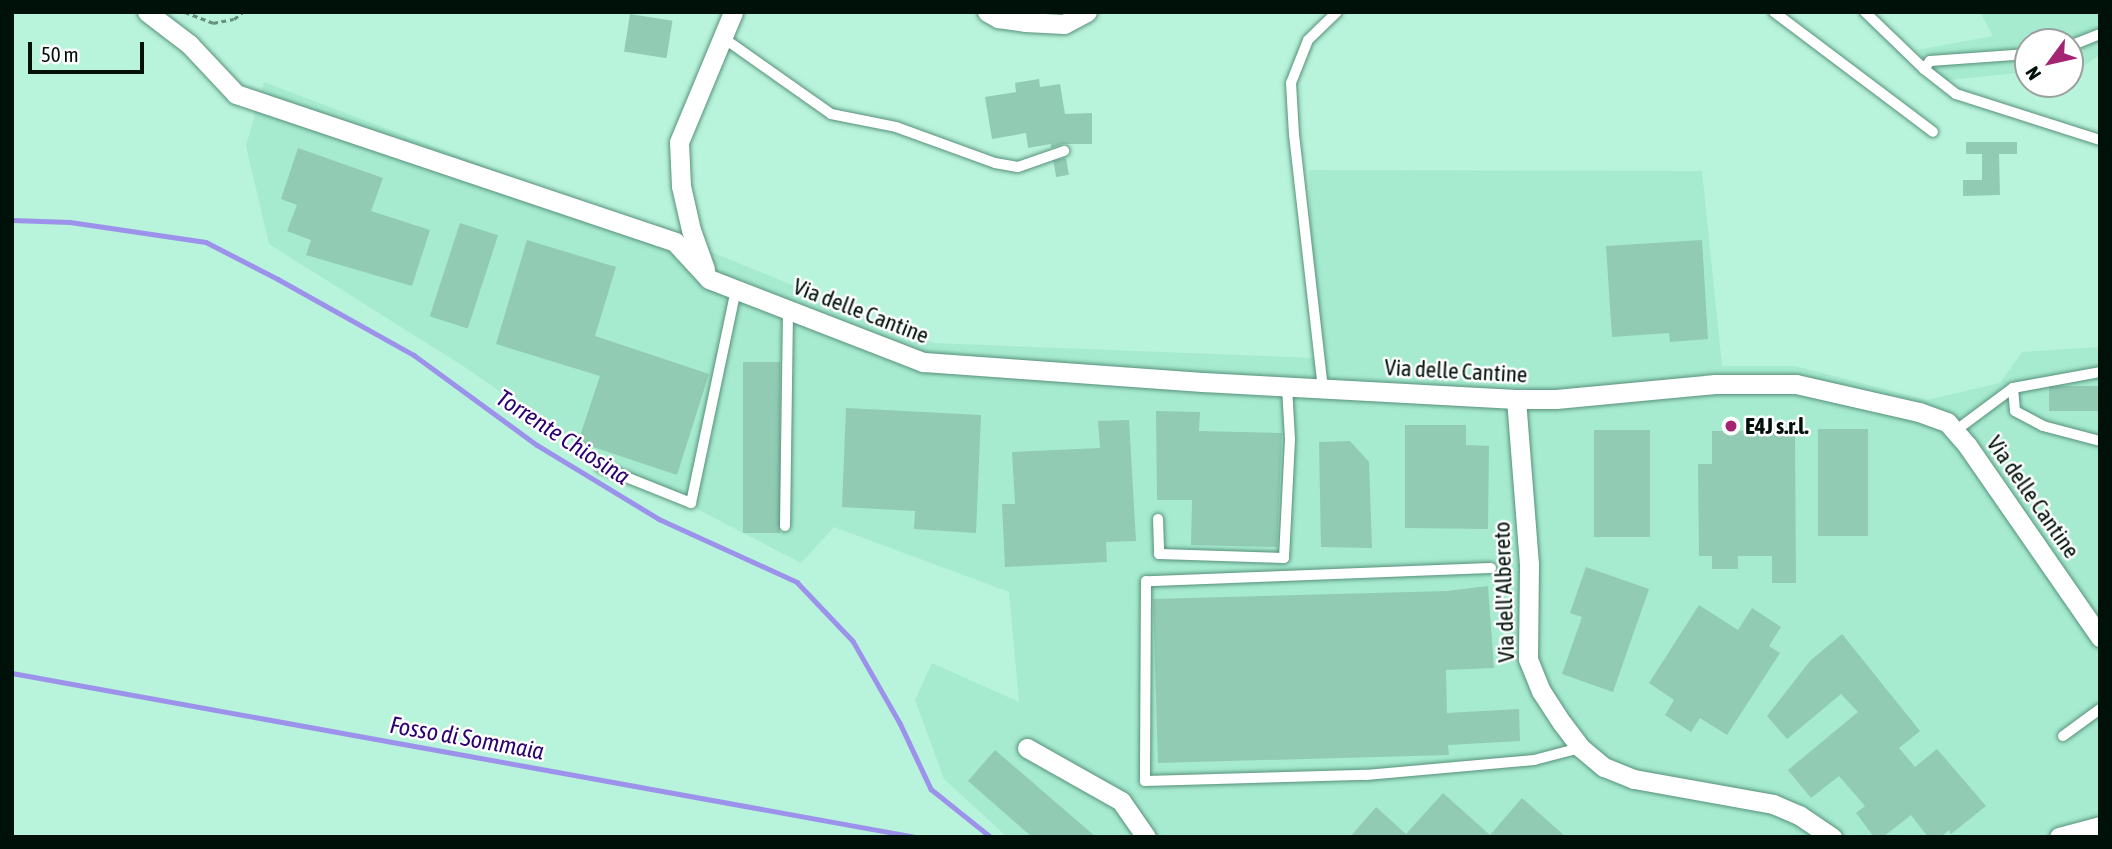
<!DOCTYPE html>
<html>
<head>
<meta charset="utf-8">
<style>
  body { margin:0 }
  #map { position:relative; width:2112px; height:849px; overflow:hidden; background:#b8f3db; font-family:"Asap Condensed",sans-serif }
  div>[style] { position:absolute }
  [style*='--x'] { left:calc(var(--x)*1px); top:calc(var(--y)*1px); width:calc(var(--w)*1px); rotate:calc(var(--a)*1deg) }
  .built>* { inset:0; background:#a6ebd0 }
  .stream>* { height:4.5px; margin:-2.25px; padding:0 2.25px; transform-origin:2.25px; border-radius:2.25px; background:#9c92eb }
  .building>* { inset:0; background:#91cbb4; transform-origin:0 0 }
  .path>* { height:2.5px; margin-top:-1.25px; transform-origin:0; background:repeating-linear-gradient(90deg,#678f7f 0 5px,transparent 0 8.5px) }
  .roads { filter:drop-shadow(0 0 2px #58917b) drop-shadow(0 0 2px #58917b) }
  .service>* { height:10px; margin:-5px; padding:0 5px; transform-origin:5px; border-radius:5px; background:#fff }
  .minor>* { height:19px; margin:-9.5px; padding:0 9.5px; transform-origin:9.5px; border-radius:9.5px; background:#fff }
  .dots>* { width:19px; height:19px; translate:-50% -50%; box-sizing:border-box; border:4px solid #fff; border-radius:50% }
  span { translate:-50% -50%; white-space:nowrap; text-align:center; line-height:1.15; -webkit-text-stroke:5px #fff; paint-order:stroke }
  .street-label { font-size:23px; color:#00110a }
  .poi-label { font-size:23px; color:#00110a; font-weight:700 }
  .left { translate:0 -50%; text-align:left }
  .water-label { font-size:24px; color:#2d0270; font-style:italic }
  .frame { position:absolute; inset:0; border:14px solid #00110a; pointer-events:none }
  .north { position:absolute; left:2014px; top:28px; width:70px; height:70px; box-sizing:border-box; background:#fff; border:2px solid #99a09d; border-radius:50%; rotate:237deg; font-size:19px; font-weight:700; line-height:28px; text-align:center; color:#00110a }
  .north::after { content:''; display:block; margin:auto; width:24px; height:32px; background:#a42373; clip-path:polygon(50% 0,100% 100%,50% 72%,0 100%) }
  .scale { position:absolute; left:28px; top:42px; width:116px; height:32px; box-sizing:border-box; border:4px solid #00110a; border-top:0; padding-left:9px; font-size:21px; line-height:24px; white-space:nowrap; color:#00110a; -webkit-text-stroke:5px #fff; paint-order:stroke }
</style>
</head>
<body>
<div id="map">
  <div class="built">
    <i style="clip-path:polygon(1980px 12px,2100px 12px,2100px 55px,2082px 67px,2070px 68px,2070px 42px,2028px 42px,2028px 72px,1939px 81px,1917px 50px,1993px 36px)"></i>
    <i style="clip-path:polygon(264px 82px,726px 258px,933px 343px,1314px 358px,1309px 170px,1702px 171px,1722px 366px,1795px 366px,1927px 400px,2000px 383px,2022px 352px,2100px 347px,2100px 837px,1007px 837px,944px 779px,915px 700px,932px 663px,1019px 702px,1009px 592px,834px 527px,801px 563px,593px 455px,463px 366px,269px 244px,246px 146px)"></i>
  </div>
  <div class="stream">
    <i style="--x:12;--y:220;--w:58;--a:2"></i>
    <i style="--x:70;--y:222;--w:137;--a:8.4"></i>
    <i style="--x:206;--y:242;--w:81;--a:27.2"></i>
    <i style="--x:278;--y:279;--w:156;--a:29.2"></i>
    <i style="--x:414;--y:355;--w:152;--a:36.2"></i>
    <i style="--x:537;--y:445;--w:143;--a:31.2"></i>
    <i style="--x:659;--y:519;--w:152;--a:24.5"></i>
    <i style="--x:797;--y:582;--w:81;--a:46.5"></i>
    <i style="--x:853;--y:641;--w:95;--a:60.2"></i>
    <i style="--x:900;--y:723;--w:73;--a:64.8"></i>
    <i style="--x:931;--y:789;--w:77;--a:38.7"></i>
    <i style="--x:12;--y:673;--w:919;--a:10.28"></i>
  </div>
  <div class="building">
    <i style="left:630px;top:14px;width:43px;height:38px;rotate:9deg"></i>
    <i style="clip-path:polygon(1039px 79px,1040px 87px,1060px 84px,1065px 114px,1092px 113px,1092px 144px,1062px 144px,1051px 148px,1051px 144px,1028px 148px,1026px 133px,992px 139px,985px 97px,1016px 92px,1015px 83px)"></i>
    <i style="clip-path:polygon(1966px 142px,2017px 142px,2017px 154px,1999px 154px,2000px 195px,1963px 196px,1963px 180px,1982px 180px,1982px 154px,1966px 154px)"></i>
    <i style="clip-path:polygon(298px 148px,383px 178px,371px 211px,430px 230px,412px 286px,306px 255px,311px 240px,287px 231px,297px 205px,281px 199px)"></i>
    <i style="left:1066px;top:158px;width:17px;height:13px;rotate:80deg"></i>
    <i style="left:460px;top:223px;width:40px;height:98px;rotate:18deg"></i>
    <i style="clip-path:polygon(527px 240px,616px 267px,595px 336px,709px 374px,677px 475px,578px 442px,600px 376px,496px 344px)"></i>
    <i style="clip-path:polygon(1702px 240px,1708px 339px,1670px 342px,1669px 333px,1612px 337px,1606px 246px)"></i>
    <i style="left:743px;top:362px;width:37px;height:171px"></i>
    <i style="left:2100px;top:386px;width:25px;height:51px;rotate:90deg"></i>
    <i style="clip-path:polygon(846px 408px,981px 415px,976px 533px,914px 529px,915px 511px,842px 507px)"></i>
    <i style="clip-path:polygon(1156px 411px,1200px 412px,1199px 431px,1282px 433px,1277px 547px,1191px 545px,1192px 500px,1157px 500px)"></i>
    <i style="clip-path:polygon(1129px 420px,1136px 541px,1106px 542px,1107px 562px,1005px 567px,1002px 504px,1015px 504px,1012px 452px,1100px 448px,1098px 421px)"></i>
    <i style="clip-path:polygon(1405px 425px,1466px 425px,1466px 445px,1489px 446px,1488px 529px,1405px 528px)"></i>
    <i style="left:1818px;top:429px;width:50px;height:107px"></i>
    <i style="left:1594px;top:430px;width:56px;height:107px"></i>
    <i style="clip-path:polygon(1795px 430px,1796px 583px,1772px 583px,1772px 556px,1738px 556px,1738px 569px,1712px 569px,1712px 556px,1699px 556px,1698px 464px,1712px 464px,1712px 431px)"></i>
    <i style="clip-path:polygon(1350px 441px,1369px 462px,1372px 548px,1321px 547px,1319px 442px)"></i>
    <i style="clip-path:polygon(1586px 567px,1649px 589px,1613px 692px,1562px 674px,1582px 617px,1570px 613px)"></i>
    <i style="clip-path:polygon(1488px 586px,1494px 668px,1446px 670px,1447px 713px,1519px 709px,1520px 741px,1448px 745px,1449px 755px,1158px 763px,1153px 599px,1447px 591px)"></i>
    <i style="clip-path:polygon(1699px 605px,1738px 630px,1752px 608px,1781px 627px,1769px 646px,1780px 653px,1727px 735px,1700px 718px,1691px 732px,1665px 715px,1674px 700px,1649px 683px)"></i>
    <i style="clip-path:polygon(1842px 634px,1920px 731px,1899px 748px,1915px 767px,1937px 749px,1986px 806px,1951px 834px,1949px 830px,1941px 837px,1928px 837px,1911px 815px,1883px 837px,1874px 837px,1856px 813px,1865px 806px,1839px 776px,1811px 798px,1788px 770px,1858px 712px,1841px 694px,1787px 739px,1767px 716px,1810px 661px)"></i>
    <i style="clip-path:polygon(995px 750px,1096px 837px,1032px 837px,968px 781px)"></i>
    <i style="clip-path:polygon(1443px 793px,1490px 835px,1522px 798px,1566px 837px,1350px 837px,1376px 807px,1406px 834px)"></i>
  </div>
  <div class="path">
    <i style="--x:185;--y:12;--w:30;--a:21"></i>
    <i style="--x:213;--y:23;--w:21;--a:-11"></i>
    <i style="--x:234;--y:19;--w:11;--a:-38"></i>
  </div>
  <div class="roads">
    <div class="service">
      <i style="--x:1774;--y:12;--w:199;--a:37"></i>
      <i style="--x:1865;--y:12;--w:82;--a:44"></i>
      <i style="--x:1924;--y:69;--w:41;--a:38"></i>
      <i style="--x:1956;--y:94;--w:151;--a:17.7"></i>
      <i style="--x:722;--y:37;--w:133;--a:35.2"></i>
      <i style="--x:831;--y:114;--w:66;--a:11.3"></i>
      <i style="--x:896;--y:127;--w:105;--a:20"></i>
      <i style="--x:995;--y:163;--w:23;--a:10"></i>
      <i style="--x:1018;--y:167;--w:49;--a:-19.2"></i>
      <i style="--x:2070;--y:46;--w:32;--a:-22"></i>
      <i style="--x:1924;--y:69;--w:10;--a:-53"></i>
      <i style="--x:1930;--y:61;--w:98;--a:-4.1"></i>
      <i style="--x:2013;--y:388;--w:23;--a:85"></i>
      <i style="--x:2015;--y:411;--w:32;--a:28"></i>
      <i style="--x:2043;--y:426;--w:59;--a:14.7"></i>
      <i style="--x:1323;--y:389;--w:256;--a:-96.5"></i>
      <i style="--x:1294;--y:135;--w:52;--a:-93.3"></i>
      <i style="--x:1291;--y:83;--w:46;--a:-68.4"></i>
      <i style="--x:1308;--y:40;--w:40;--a:-44"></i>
      <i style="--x:1955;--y:431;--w:72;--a:-36.6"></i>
      <i style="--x:2013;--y:388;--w:88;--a:-10.4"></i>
      <i style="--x:601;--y:467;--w:97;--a:21.8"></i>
      <i style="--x:691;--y:503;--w:218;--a:-78.1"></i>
      <i style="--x:1158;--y:519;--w:35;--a:88"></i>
      <i style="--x:1159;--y:554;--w:125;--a:1.8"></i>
      <i style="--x:1284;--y:558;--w:119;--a:-87.1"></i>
      <i style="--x:1290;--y:439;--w:52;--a:-93.3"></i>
      <i style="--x:785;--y:526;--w:216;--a:-89.2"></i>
      <i style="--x:1491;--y:568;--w:345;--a:177.8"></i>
      <i style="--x:1146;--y:581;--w:200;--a:90.3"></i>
      <i style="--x:1145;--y:781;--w:221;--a:-1.6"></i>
      <i style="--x:1366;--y:775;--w:169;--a:-5.1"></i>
      <i style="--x:1534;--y:760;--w:48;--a:-14.6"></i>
      <i style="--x:2063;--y:736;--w:46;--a:-36.1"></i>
    </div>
    <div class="minor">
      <i style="--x:147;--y:12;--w:53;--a:37.3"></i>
      <i style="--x:189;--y:44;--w:69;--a:46.8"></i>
      <i style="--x:236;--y:94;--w:463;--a:18.6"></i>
      <i style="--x:675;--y:242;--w:50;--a:47.4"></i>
      <i style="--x:709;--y:279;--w:230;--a:21.2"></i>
      <i style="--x:923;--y:362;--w:281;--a:4.1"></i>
      <i style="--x:1203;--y:382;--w:313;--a:3.1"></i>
      <i style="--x:1516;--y:399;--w:40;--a:0"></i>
      <i style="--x:1556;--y:399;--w:160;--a:-5.4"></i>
      <i style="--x:1715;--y:384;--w:81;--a:0"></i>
      <i style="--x:1796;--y:384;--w:126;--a:12.8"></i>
      <i style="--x:1919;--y:412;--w:30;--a:20"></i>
      <i style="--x:1947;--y:422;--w:30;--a:49"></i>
      <i style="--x:1967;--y:445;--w:234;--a:55.3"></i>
      <i style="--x:987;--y:12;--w:13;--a:29"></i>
      <i style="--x:998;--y:18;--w:27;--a:8"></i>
      <i style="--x:1025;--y:22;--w:39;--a:3"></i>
      <i style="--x:1064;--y:24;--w:26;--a:-28"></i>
      <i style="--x:705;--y:269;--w:41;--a:-109.7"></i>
      <i style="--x:691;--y:230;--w:45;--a:-102.8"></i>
      <i style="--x:681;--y:186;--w:44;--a:-92.6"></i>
      <i style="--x:679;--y:142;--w:141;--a:-67.4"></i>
      <i style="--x:1516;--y:399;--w:166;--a:85.5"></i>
      <i style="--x:1529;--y:564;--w:95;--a:90.6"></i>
      <i style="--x:1528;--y:659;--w:35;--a:68"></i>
      <i style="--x:1541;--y:691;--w:38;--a:57"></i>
      <i style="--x:1562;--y:723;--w:31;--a:53"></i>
      <i style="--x:1581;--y:748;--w:30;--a:40"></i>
      <i style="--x:1604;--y:767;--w:32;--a:22"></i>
      <i style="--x:1634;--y:779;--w:141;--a:10.2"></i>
      <i style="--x:1773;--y:804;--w:28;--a:23"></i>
      <i style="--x:1799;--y:815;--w:40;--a:34"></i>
      <i style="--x:1027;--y:748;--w:108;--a:29.4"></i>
      <i style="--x:1121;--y:801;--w:44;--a:55.2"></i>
      <i style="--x:2059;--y:837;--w:42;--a:-15"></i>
    </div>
  </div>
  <div class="dots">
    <i style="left:1731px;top:426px;background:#a42373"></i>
  </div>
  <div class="street-label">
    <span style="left:861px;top:311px;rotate:21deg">Via delle Cantine</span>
    <span style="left:1456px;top:371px;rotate:3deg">Via delle Cantine</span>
    <span style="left:2033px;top:497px;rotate:55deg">Via delle Cantine</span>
    <span style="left:1504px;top:592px;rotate:-92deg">Via dell'Albereto</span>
  </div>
  <div class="poi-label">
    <span class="left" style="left:1745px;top:426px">E4J s.r.l.</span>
  </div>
  <div class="water-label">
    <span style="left:563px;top:437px;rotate:33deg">Torrente Chiosina</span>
    <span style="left:467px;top:738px;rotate:10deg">Fosso di Sommaia</span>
  </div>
  <div class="frame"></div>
  <div class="north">N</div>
  <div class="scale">50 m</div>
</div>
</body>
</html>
